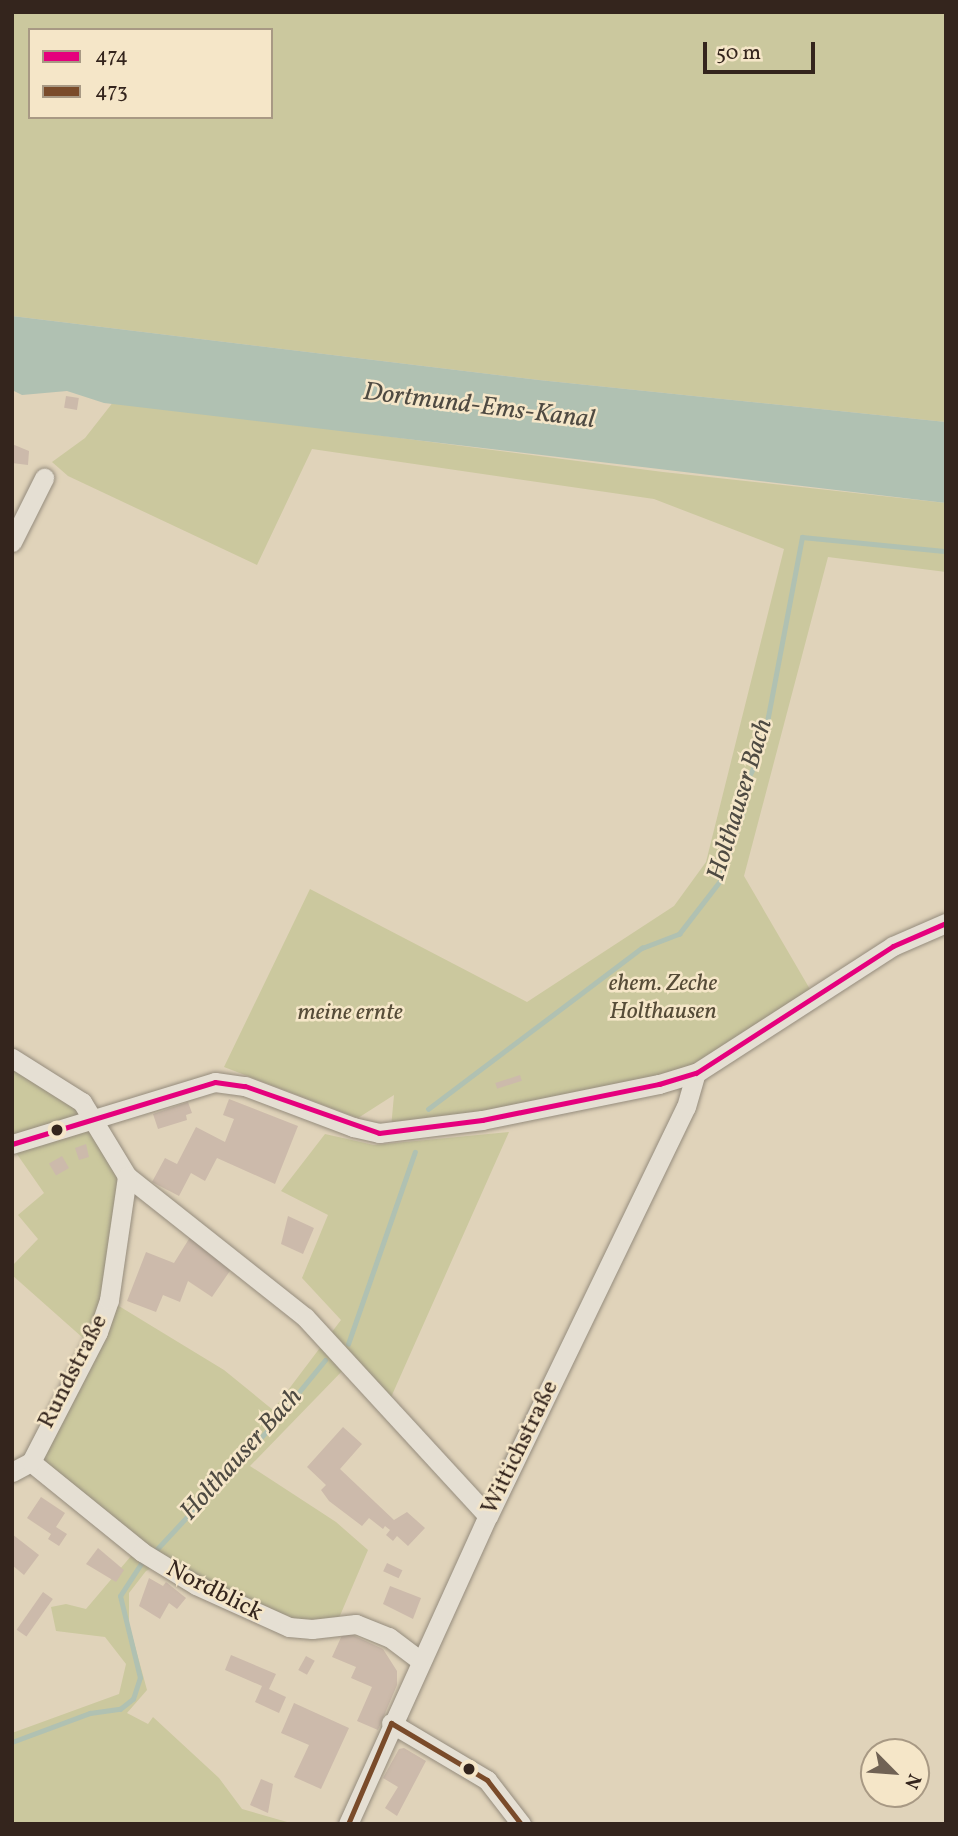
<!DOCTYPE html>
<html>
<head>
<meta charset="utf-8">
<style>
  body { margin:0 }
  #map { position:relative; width:958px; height:1836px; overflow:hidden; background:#e0d3ba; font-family:Vollkorn,serif }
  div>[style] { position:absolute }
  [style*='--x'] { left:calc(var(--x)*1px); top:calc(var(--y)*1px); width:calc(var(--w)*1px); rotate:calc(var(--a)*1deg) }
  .green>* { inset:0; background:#cbc89e }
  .water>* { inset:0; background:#b0c1b2 }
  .stream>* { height:4.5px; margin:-2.25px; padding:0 2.25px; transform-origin:2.25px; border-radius:2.25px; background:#b0c1b2 }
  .building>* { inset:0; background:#ccbaab; transform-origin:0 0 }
  .roads { filter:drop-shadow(0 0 2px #958c7d) drop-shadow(0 0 2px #958c7d) }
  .minor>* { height:19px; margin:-9.5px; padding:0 9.5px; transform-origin:9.5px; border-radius:9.5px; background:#e5dfd3 }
  .bus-1>* { height:5px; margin:-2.5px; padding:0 2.5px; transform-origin:2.5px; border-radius:2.5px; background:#e5007d }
  .bus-2>* { height:5px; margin:-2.5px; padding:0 2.5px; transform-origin:2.5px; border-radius:2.5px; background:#7a4b2a }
  .dots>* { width:19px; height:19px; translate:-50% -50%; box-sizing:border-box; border:4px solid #f5e6c8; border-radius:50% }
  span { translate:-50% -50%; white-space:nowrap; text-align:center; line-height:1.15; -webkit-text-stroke:5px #f5e6c8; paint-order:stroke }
  .park-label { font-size:24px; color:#564c38; font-style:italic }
  .street-label { font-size:24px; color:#34251d }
  .water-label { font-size:26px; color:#4e4a42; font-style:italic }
  .frame { position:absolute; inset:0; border:14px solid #34251d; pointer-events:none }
  .legend { position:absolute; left:28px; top:28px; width:245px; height:91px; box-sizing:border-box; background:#f5e6c8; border:2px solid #a89984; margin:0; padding:9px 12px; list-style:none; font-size:21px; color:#34251d }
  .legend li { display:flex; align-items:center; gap:14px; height:35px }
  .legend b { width:35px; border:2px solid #a89984 }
  .north { position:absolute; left:860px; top:1738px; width:70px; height:70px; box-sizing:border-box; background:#f5e6c8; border:2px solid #a89984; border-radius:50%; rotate:115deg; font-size:19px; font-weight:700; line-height:28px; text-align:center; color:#34251d }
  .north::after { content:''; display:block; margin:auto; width:24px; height:32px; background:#706254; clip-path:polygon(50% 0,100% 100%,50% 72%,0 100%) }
  .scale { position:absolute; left:703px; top:42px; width:112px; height:32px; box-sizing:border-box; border:4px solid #34251d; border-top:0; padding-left:9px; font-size:21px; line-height:24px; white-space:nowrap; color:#34251d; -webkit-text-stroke:5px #f5e6c8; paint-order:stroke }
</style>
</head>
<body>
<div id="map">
  <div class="green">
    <i style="clip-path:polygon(evenodd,12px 12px,946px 12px,946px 422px,539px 380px,12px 316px,12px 12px,30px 30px,271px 30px,271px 117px,30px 117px,30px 30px)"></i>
    <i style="clip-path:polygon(114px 401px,663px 472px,946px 503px,946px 572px,828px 557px,744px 876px,811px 991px,693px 1069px,580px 1096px,391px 1128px,394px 1095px,358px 1118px,224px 1067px,310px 889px,527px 1002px,674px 906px,706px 862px,784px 549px,654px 499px,312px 449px,257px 565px,68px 476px,52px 462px,85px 438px)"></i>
    <i style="clip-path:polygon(12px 1061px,82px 1102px,127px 1176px,109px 1300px,224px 1370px,273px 1410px,341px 1320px,302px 1278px,328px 1215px,281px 1191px,325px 1134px,374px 1145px,509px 1132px,388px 1404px,346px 1367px,250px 1466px,336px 1522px,368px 1550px,336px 1625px,312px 1629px,159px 1564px,146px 1571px,129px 1593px,129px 1624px,147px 1690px,127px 1713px,148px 1724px,153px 1717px,219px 1778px,242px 1809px,294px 1824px,12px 1824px,12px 1733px,119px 1694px,126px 1664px,105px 1637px,56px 1631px,51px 1607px,66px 1604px,86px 1609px,137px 1549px,31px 1462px,92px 1346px,12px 1275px,12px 1266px,38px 1239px,18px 1215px,44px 1193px,12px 1147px)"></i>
  </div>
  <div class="water">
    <i style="clip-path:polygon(12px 316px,539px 380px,946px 422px,946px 503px,104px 403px,67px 391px,22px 395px,12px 390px)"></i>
  </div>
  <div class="stream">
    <i style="--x:428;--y:1109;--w:268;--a:-37"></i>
    <i style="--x:642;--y:948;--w:40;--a:-21"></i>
    <i style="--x:679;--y:934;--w:67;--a:-52.3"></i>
    <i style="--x:720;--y:881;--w:70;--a:-71.6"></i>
    <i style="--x:742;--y:815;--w:25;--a:-90"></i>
    <i style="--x:742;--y:790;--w:34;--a:-63"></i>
    <i style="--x:757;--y:760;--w:44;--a:-75.7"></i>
    <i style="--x:768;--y:717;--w:183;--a:-79.3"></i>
    <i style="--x:802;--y:537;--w:145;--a:5.6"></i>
    <i style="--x:348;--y:1344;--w:203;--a:-70.8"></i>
    <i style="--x:157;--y:1549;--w:163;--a:-47"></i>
    <i style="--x:268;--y:1430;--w:90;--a:-50.8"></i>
    <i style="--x:12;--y:1742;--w:83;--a:-20.4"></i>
    <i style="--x:90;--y:1713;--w:30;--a:-8"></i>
    <i style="--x:120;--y:1709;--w:16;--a:-38"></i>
    <i style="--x:133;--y:1699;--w:22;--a:-72"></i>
    <i style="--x:140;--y:1678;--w:84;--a:-103.7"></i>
    <i style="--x:120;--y:1596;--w:38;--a:-57"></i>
  </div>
  <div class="building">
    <i style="left:66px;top:396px;width:13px;height:12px;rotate:9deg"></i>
    <i style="clip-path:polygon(12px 444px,29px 451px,28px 465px,12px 463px)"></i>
    <i style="left:520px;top:1075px;width:6px;height:26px;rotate:72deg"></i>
    <i style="clip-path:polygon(229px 1099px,298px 1126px,275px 1184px,217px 1158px,205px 1181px,191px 1173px,179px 1196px,152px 1182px,165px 1158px,177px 1164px,196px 1127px,225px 1142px,234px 1119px,223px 1115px)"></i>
    <i style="clip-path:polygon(188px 1102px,192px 1113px,186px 1115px,187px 1120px,158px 1129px,153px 1114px)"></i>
    <i style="clip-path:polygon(86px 1144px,89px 1157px,79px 1160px,75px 1148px)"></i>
    <i style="left:62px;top:1156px;width:14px;height:15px;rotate:60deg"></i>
    <i style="clip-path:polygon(288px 1216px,314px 1228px,303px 1254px,281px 1244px)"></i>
    <i style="clip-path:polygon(192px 1234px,234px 1265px,212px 1297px,188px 1281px,180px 1302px,163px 1295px,156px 1312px,127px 1301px,146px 1252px,174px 1263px)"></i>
    <i style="clip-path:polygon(343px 1427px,362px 1444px,340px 1469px,394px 1520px,407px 1512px,425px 1528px,408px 1546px,397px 1536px,393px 1541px,386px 1535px,390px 1530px,385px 1526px,383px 1529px,369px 1518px,362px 1526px,329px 1501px,321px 1490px,326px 1485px,307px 1467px)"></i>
    <i style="clip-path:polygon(41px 1497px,65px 1513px,56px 1527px,67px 1534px,59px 1546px,48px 1539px,51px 1534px,27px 1518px)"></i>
    <i style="clip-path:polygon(12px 1534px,39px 1555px,24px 1575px,12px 1565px)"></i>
    <i style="clip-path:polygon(98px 1548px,124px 1570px,116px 1582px,86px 1564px)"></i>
    <i style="left:387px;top:1563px;width:17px;height:9px;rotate:25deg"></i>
    <i style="clip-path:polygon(149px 1578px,163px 1586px,166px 1582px,186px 1598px,177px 1609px,169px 1603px,160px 1619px,139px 1606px)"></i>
    <i style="clip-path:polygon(390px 1586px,421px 1598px,413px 1619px,383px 1604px)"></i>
    <i style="left:43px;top:1592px;width:12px;height:46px;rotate:35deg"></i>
    <i style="clip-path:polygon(344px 1631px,383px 1649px,397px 1671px,397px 1685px,378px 1730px,357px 1721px,372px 1687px,351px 1678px,356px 1667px,332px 1657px)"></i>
    <i style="clip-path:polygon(231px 1655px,276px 1674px,269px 1689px,286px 1697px,279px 1713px,255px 1702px,262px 1686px,225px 1670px)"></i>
    <i style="left:306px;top:1656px;width:10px;height:16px;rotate:29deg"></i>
    <i style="clip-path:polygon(294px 1703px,349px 1728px,321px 1789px,294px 1777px,309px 1745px,281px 1733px)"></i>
    <i style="clip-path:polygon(404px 1748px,426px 1761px,397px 1816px,385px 1808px,398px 1787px,383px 1778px,399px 1749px)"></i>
    <i style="clip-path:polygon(261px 1779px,273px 1784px,268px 1813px,250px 1805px)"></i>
  </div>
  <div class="roads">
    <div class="minor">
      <i style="--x:12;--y:542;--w:72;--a:-63.4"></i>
      <i style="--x:12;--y:1058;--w:83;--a:32.2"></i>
      <i style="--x:82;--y:1102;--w:87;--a:58.7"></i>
      <i style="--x:127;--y:1176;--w:227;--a:38.4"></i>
      <i style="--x:305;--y:1317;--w:270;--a:47.4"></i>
      <i style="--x:12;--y:1144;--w:212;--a:-17"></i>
      <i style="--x:215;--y:1082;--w:30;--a:8"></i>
      <i style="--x:245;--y:1086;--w:116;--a:20.8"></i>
      <i style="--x:353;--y:1127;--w:27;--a:13"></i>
      <i style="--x:379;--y:1133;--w:104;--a:-7.2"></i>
      <i style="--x:482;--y:1120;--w:181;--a:-11.5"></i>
      <i style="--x:659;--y:1084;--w:39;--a:-17"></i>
      <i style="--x:696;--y:1073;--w:234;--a:-32.8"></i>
      <i style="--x:893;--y:946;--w:58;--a:-23.5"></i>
      <i style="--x:31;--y:1462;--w:143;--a:39"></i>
      <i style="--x:142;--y:1552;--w:63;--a:31.4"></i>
      <i style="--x:196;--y:1585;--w:102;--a:24.3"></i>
      <i style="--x:289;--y:1627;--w:23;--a:5"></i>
      <i style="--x:312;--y:1629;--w:44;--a:-6.5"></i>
      <i style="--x:356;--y:1624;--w:35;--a:22"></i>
      <i style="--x:389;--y:1637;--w:39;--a:37"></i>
      <i style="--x:12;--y:1472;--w:21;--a:-28"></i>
      <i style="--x:31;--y:1462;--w:146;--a:-62.7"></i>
      <i style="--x:98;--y:1332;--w:34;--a:-71"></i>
      <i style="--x:109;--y:1300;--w:125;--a:-81.7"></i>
      <i style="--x:391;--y:1723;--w:112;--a:30.7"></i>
      <i style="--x:487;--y:1780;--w:56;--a:52.3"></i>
      <i style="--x:348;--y:1824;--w:338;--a:-65.6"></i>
      <i style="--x:488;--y:1516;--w:454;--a:-64.2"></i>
      <i style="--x:686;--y:1107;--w:35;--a:-74"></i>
    </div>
  </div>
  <div class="bus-1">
    <i style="--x:12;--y:1144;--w:212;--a:-17"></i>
    <i style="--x:215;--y:1082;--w:30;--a:8"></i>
    <i style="--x:245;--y:1086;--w:142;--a:19.3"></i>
    <i style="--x:379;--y:1133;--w:104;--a:-7.2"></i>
    <i style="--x:482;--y:1120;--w:181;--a:-11.5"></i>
    <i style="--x:659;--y:1084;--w:39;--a:-17"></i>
    <i style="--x:696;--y:1073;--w:234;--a:-32.8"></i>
    <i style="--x:893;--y:946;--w:58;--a:-23.5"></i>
  </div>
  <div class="bus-2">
    <i style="--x:391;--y:1723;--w:112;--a:30.7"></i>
    <i style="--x:487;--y:1780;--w:56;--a:52.3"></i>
    <i style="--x:348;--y:1824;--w:110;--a:-66.9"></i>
  </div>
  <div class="dots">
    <i style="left:57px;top:1130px;background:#34251d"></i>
    <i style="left:469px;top:1769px;background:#34251d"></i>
  </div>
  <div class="park-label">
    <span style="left:663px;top:999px">ehem. Zeche<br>Holthausen</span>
    <span style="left:350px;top:1014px">meine ernte</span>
  </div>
  <div class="street-label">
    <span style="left:74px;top:1372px;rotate:-63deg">Rundstraße</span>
    <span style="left:521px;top:1448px;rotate:-64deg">Wittichstraße</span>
    <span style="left:214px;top:1592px;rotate:27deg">Nordblick</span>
  </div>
  <div class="water-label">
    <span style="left:479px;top:407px;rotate:7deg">Dortmund-Ems-Kanal</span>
    <span style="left:741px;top:800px;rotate:-73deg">Holthauser Bach</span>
    <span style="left:242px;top:1455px;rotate:-48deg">Holthauser Bach</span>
  </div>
  <div class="frame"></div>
  <ul class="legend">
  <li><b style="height:9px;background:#e5007d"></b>474</li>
  <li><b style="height:9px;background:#7a4b2a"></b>473</li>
  </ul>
  <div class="north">N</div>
  <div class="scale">50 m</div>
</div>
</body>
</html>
